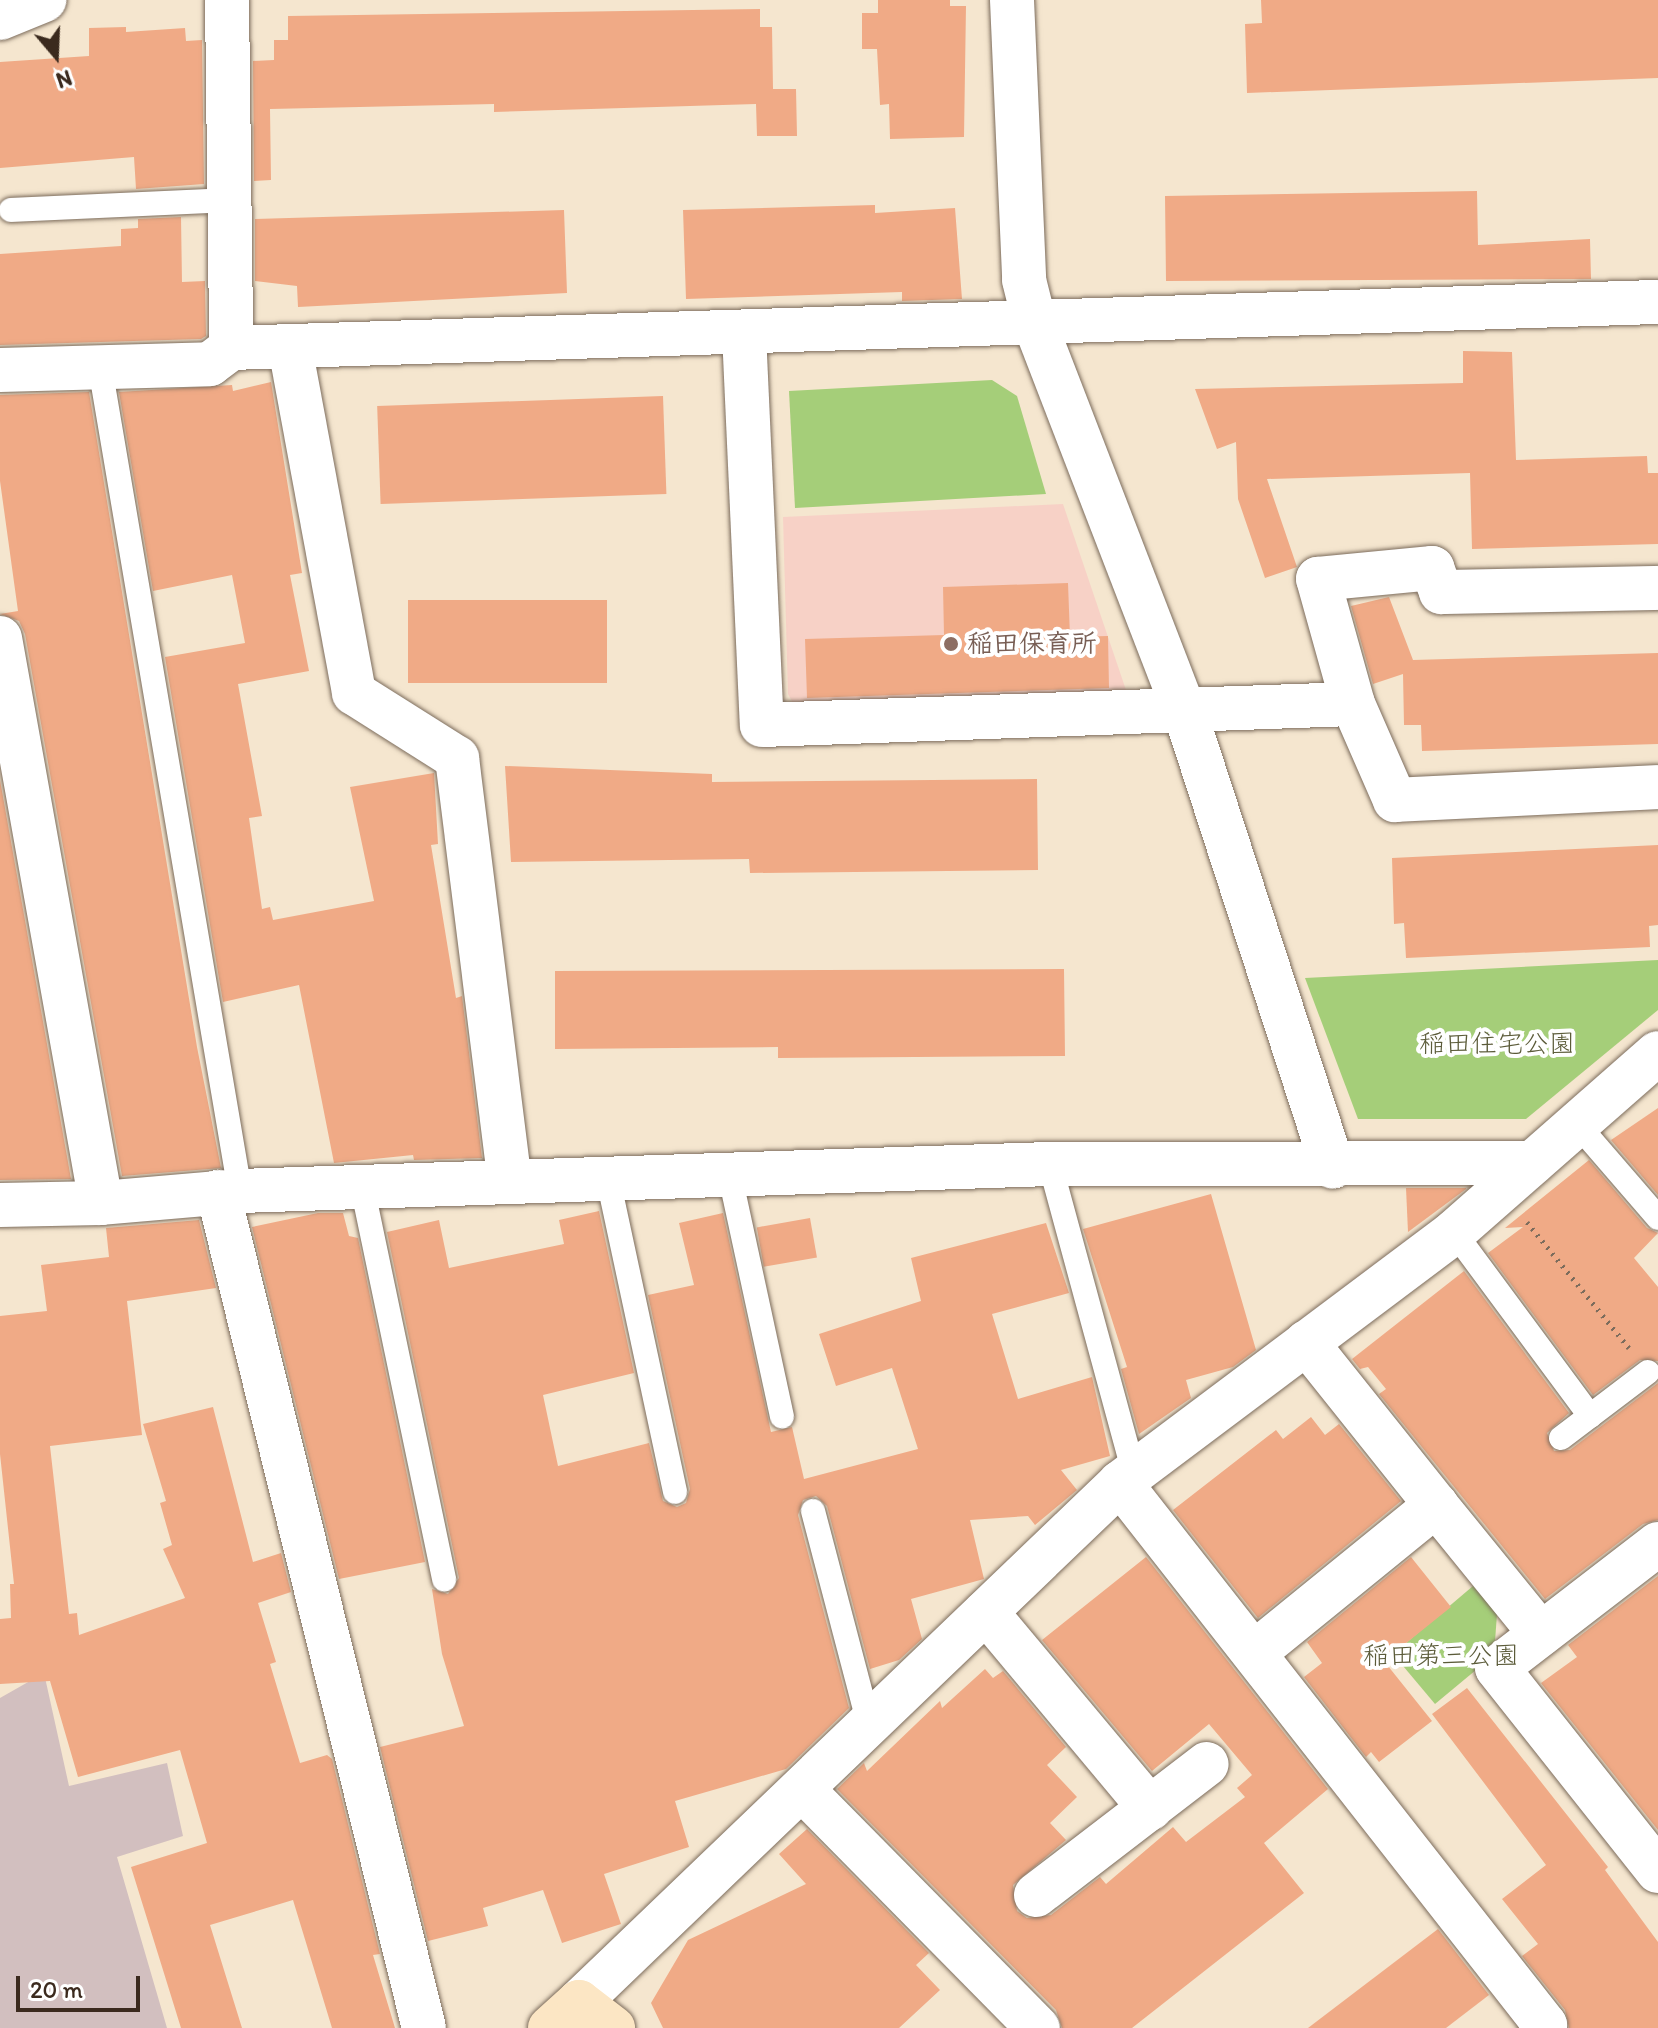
<!DOCTYPE html>
<html>
<head>
<meta charset="utf-8">
<style>
  body { margin:0 }
  #map { position:relative; width:1658px; height:2028px; overflow:hidden; background:#f5e6cf; font-family:Itim,"Klee One",sans-serif }
  div>[style] { position:absolute }
  [style*='--x'] { left:calc(var(--x)*1px); top:calc(var(--y)*1px); width:calc(var(--w)*1px); rotate:calc(var(--a)*1deg) }
  .built>* { inset:0; background:#f7d1c6 }
  .industrial>* { inset:0; background:#d2bfbf }
  .green>* { inset:0; background:#a5ce79 }
  .building>* { inset:0; background:#f0aa86; transform-origin:0 0 }
  .path>* { height:5px; margin-top:-2.5px; transform-origin:0; background:repeating-linear-gradient(90deg,#7c6c5c 0 2px,transparent 0 8px) }
  .roads { filter:drop-shadow(0 0 2px #7c6c5c) drop-shadow(0 0 2px #7c6c5c) }
  .lane>* { height:24px; margin:-12px; padding:0 12px; transform-origin:12px; border-radius:12px; background:#fff }
  .street>* { height:44px; margin:-22px; padding:0 22px; transform-origin:22px; border-radius:22px; background:#fff }
  .secondary>* { height:44px; margin:-22px; padding:0 22px; transform-origin:22px; border-radius:22px; background:#fce6c4 }
  .dots>* { width:22px; height:22px; translate:-50% -50%; box-sizing:border-box; border:4px solid #fff; border-radius:50% }
  span { translate:-50% -50%; white-space:nowrap; text-align:center; line-height:1.15; -webkit-text-stroke:8px #fff; paint-order:stroke }
  .education-label { font-size:26px; color:#785e54; font-weight:700 }
  .left { translate:0 -50%; text-align:left }
  .park-label { font-size:26px; color:#5b5b39 }
  .north { position:absolute; left:16px; top:16px; width:80px; height:80px; -webkit-text-stroke:6px #fff; paint-order:stroke; rotate:161deg; font-size:22px; font-weight:700; line-height:32px; text-align:center; color:#3b2a1e }
  .north::after { content:''; display:block; margin:auto; width:28px; height:36px; background:#3b2a1e; clip-path:polygon(50% 0,100% 100%,50% 72%,0 100%) }
  .scale { position:absolute; left:16px; top:1976px; width:124px; height:36px; box-sizing:border-box; border:4px solid #3b2a1e; border-top:0; padding-left:10px; font-size:24px; line-height:28px; white-space:nowrap; color:#3b2a1e; -webkit-text-stroke:6px #fff; paint-order:stroke }
</style>
</head>
<body>
<div id="map">
  <div class="built">
    <i style="clip-path:polygon(1063px 504px,1128px 696px,796px 709px,788px 694px,783px 517px)"></i>
  </div>
  <div class="industrial">
    <i style="clip-path:polygon(44px 1673px,69px 1786px,167px 1763px,183px 1836px,117px 1857px,167px 2028px,0 2028px,0 1698px)"></i>
  </div>
  <div class="green">
    <i style="clip-path:polygon(992px 380px,1017px 396px,1046px 494px,795px 508px,789px 391px)"></i>
    <i style="clip-path:polygon(1658px 960px,1658px 1010px,1526px 1119px,1358px 1119px,1305px 978px)"></i>
    <i style="clip-path:polygon(1473px 1586px,1497px 1614px,1494px 1655px,1435px 1704px,1393px 1654px)"></i>
  </div>
  <div class="building">
    <i style="clip-path:polygon(878px 0,950px 0,950px 6px,966px 6px,964px 137px,890px 139px,889px 104px,880px 105px,877px 49px,862px 49px,862px 13px,878px 13px)"></i>
    <i style="clip-path:polygon(1261px 0,1658px 0,1658px 78px,1247px 93px,1245px 24px,1262px 23px)"></i>
    <i style="clip-path:polygon(760px 9px,760px 27px,772px 27px,773px 89px,796px 89px,797px 136px,757px 136px,756px 104px,494px 112px,494px 104px,270px 109px,271px 180px,254px 181px,253px 61px,274px 60px,274px 40px,288px 40px,288px 16px)"></i>
    <i style="clip-path:polygon(126px 27px,126px 32px,185px 28px,186px 41px,202px 40px,204px 184px,136px 189px,134px 157px,0 168px,0 62px,89px 56px,89px 28px)"></i>
    <i style="clip-path:polygon(1477px 191px,1478px 245px,1590px 239px,1591px 279px,1166px 281px,1165px 196px)"></i>
    <i style="clip-path:polygon(875px 205px,875px 213px,955px 208px,962px 299px,902px 301px,902px 292px,686px 299px,683px 210px)"></i>
    <i style="clip-path:polygon(564px 210px,567px 293px,298px 307px,297px 286px,255px 281px,255px 219px)"></i>
    <i style="clip-path:polygon(181px 217px,182px 282px,205px 281px,206px 336px,201px 339px,0 345px,0 254px,121px 246px,121px 229px,138px 228px,138px 219px)"></i>
    <i style="clip-path:polygon(1463px 351px,1512px 352px,1516px 460px,1647px 456px,1648px 473px,1658px 473px,1658px 544px,1472px 549px,1470px 473px,1267px 479px,1297px 567px,1265px 578px,1238px 499px,1236px 442px,1217px 449px,1195px 389px,1463px 383px)"></i>
    <i style="clip-path:polygon(271px 382px,302px 573px,290px 575px,309px 671px,238px 684px,262px 816px,249px 818px,262px 909px,270px 907px,273px 920px,374px 901px,350px 787px,434px 773px,438px 844px,431px 845px,456px 998px,462px 996px,482px 1158px,414px 1160px,413px 1155px,334px 1163px,299px 985px,223px 1002px,165px 657px,245px 643px,232px 575px,153px 591px,119px 392px,232px 385px,233px 391px)"></i>
    <i style="clip-path:polygon(89px 392px,197px 1047px,221px 1168px,122px 1176px,25px 634px,19px 621px,0 614px,18px 611px,0 481px,0 395px)"></i>
    <i style="left:663px;top:396px;width:98px;height:286px;rotate:88deg"></i>
    <i style="clip-path:polygon(1068px 583px,1070px 637px,1108px 636px,1109px 688px,807px 698px,805px 639px,944px 635px,943px 587px)"></i>
    <i style="clip-path:polygon(1389px 597px,1413px 660px,1658px 653px,1658px 744px,1422px 751px,1421px 725px,1404px 725px,1403px 674px,1373px 684px,1351px 606px)"></i>
    <i style="left:607px;top:600px;width:83px;height:199px;rotate:90deg"></i>
    <i style="clip-path:polygon(505px 766px,712px 774px,712px 782px,1037px 779px,1038px 870px,750px 873px,749px 859px,511px 862px)"></i>
    <i style="clip-path:polygon(0 780px,71px 1179px,0 1180px)"></i>
    <i style="clip-path:polygon(1658px 845px,1658px 925px,1649px 926px,1650px 947px,1406px 958px,1404px 923px,1394px 924px,1392px 858px)"></i>
    <i style="clip-path:polygon(1064px 969px,1065px 1056px,778px 1058px,778px 1047px,555px 1049px,555px 971px)"></i>
    <i style="clip-path:polygon(1658px 1108px,1658px 1195px,1611px 1140px)"></i>
    <i style="clip-path:polygon(1589px 1160px,1647px 1228px,1658px 1233px,1634px 1258px,1658px 1287px,1658px 1361px,1640px 1360px,1593px 1395px,1488px 1253px,1523px 1227px,1505px 1228px)"></i>
    <i style="clip-path:polygon(1406px 1188px,1466px 1188px,1466px 1189px,1408px 1232px)"></i>
    <i style="clip-path:polygon(1211px 1194px,1256px 1350px,1233px 1367px,1186px 1380px,1191px 1398px,1139px 1434px,1121px 1369px,1127px 1367px,1083px 1229px)"></i>
    <i style="clip-path:polygon(599px 1211px,634px 1373px,543px 1395px,558px 1466px,649px 1443px,663px 1501px,677px 1507px,686px 1503px,690px 1489px,648px 1295px,694px 1285px,679px 1223px,723px 1213px,771px 1432px,792px 1427px,804px 1479px,918px 1449px,892px 1368px,836px 1386px,819px 1334px,921px 1301px,911px 1258px,1046px 1223px,1069px 1293px,992px 1314px,1018px 1399px,1092px 1377px,1110px 1456px,1061px 1470px,1077px 1490px,1035px 1525px,1028px 1516px,970px 1520px,984px 1579px,911px 1599px,922px 1639px,899px 1660px,870px 1669px,827px 1506px,816px 1496px,803px 1500px,798px 1515px,849px 1708px,786px 1769px,675px 1801px,689px 1847px,604px 1874px,621px 1924px,562px 1943px,543px 1890px,483px 1908px,488px 1926px,428px 1941px,380px 1747px,464px 1726px,442px 1654px,432px 1589px,448px 1594px,459px 1578px,387px 1232px,439px 1220px,449px 1268px,564px 1244px,559px 1220px)"></i>
    <i style="clip-path:polygon(318px 1213px,343px 1213px,349px 1236px,358px 1238px,425px 1562px,339px 1579px,252px 1227px)"></i>
    <i style="left:810px;top:1218px;width:40px;height:54px;rotate:80deg"></i>
    <i style="clip-path:polygon(199px 1220px,216px 1288px,127px 1301px,142px 1435px,50px 1446px,69px 1614px,77px 1613px,79px 1635px,185px 1598px,163px 1549px,172px 1545px,160px 1503px,166px 1501px,143px 1424px,213px 1407px,253px 1562px,281px 1553px,291px 1592px,258px 1603px,276px 1662px,270px 1664px,300px 1763px,327px 1755px,332px 1759px,380px 1954px,373px 1955px,395px 2028px,332px 2028px,293px 1900px,210px 1925px,242px 2028px,181px 2028px,131px 1867px,207px 1843px,180px 1750px,78px 1777px,50px 1681px,0 1684px,0 1619px,11px 1618px,10px 1584px,14px 1584px,0 1454px,0 1316px,47px 1311px,41px 1265px,109px 1257px,106px 1228px)"></i>
    <i style="clip-path:polygon(1464px 1271px,1569px 1413px,1547px 1433px,1554px 1451px,1570px 1450px,1658px 1383px,1658px 1520px,1643px 1524px,1545px 1599px,1379px 1394px,1386px 1389px,1368px 1367px,1360px 1369px,1352px 1359px)"></i>
    <i style="clip-path:polygon(1311px 1417px,1325px 1435px,1339px 1424px,1401px 1501px,1258px 1618px,1173px 1510px,1276px 1430px,1283px 1439px)"></i>
    <i style="clip-path:polygon(1146px 1557px,1328px 1789px,1264px 1843px,1304px 1893px,1132px 2028px,1062px 2028px,1056px 2010px,837px 1789px,864px 1763px,867px 1771px,940px 1701px,942px 1708px,985px 1669px,993px 1678px,1003px 1671px,1066px 1747px,1047px 1765px,1077px 1797px,1050px 1823px,1066px 1840px,1013px 1885px,1017px 1911px,1027px 1918px,1051px 1915px,1100px 1877px,1106px 1884px,1173px 1827px,1186px 1842px,1245px 1797px,1237px 1788px,1252px 1775px,1209px 1724px,1152px 1771px,1042px 1640px)"></i>
    <i style="clip-path:polygon(1411px 1557px,1451px 1607px,1384px 1661px,1432px 1721px,1379px 1762px,1371px 1752px,1366px 1757px,1304px 1677px,1322px 1663px,1307px 1642px)"></i>
    <i style="clip-path:polygon(1658px 1576px,1658px 1830px,1541px 1683px,1577px 1657px,1568px 1645px)"></i>
    <i style="clip-path:polygon(1467px 1688px,1608px 1867px,1605px 1870px,1658px 1942px,1658px 2028px,1569px 2028px,1565px 2010px,1522px 1956px,1538px 1944px,1502px 1899px,1546px 1865px,1432px 1714px)"></i>
    <i style="clip-path:polygon(807px 1829px,929px 1953px,916px 1965px,940px 1990px,899px 2028px,663px 2028px,651px 2003px,688px 1940px,806px 1884px,779px 1854px)"></i>
    <i style="clip-path:polygon(1438px 1929px,1489px 1995px,1446px 2028px,1308px 2028px)"></i>
  </div>
  <div class="path">
    <i style="--x:1527;--y:1222;--w:162;--a:51"></i>
  </div>
  <div class="roads">
    <div class="lane">
      <i style="--x:11;--y:210;--w:219;--a:-2.6"></i>
      <i style="--x:100;--y:367;--w:836;--a:80.36"></i>
      <i style="--x:1577;--y:1124;--w:124;--a:49.2"></i>
      <i style="--x:1050;--y:1164;--w:321;--a:74.8"></i>
      <i style="--x:730;--y:1176;--w:246;--a:77.8"></i>
      <i style="--x:608;--y:1179;--w:320;--a:77.9"></i>
      <i style="--x:362;--y:1186;--w:402;--a:78.2"></i>
      <i style="--x:1454;--y:1232;--w:229;--a:53.5"></i>
      <i style="--x:1561;--y:1438;--w:109;--a:-37.2"></i>
      <i style="--x:813;--y:1511;--w:220;--a:75.3"></i>
    </div>
    <div class="street">
      <i style="--x:227;--y:0;--w:348;--a:89.3"></i>
      <i style="--x:231;--y:348;--w:1428;--a:-1.85"></i>
      <i style="--x:1012;--y:0;--w:280;--a:87.5"></i>
      <i style="--x:1024;--y:280;--w:45;--a:76"></i>
      <i style="--x:1035;--y:324;--w:416;--a:68.9"></i>
      <i style="--x:1185;--y:712;--w:478;--a:72"></i>
      <i style="--x:0;--y:18;--w:48;--a:-22.2"></i>
      <i style="--x:744;--y:333;--w:392;--a:87.4"></i>
      <i style="--x:762;--y:725;--w:591;--a:-2.04"></i>
      <i style="--x:1353;--y:704;--w:105;--a:66.4"></i>
      <i style="--x:1395;--y:800;--w:263;--a:-2.8"></i>
      <i style="--x:290;--y:347;--w:352;--a:79.5"></i>
      <i style="--x:354;--y:693;--w:122;--a:32.3"></i>
      <i style="--x:457;--y:758;--w:426;--a:82.9"></i>
      <i style="--x:0;--y:370;--w:210;--a:-1.6"></i>
      <i style="--x:210;--y:364;--w:26;--a:-37"></i>
      <i style="--x:0;--y:638;--w:574;--a:79.86"></i>
      <i style="--x:1353;--y:704;--w:130;--a:-105.6"></i>
      <i style="--x:1318;--y:579;--w:115;--a:-5.5"></i>
      <i style="--x:1432;--y:568;--w:26;--a:69"></i>
      <i style="--x:1441;--y:592;--w:217;--a:-1.1"></i>
      <i style="--x:218;--y:1192;--w:861;--a:76.16"></i>
      <i style="--x:0;--y:1205;--w:101;--a:-1.1"></i>
      <i style="--x:101;--y:1203;--w:140;--a:-4.9"></i>
      <i style="--x:240;--y:1191;--w:810;--a:-1.91"></i>
      <i style="--x:1050;--y:1164;--w:482;--a:-0.1"></i>
      <i style="--x:1120;--y:1483;--w:689;--a:51.9"></i>
      <i style="--x:1545;--y:2025;--w:5;--a:143"></i>
      <i style="--x:1436;--y:1505;--w:166;--a:50.9"></i>
      <i style="--x:1658;--y:1544;--w:203;--a:142.4"></i>
      <i style="--x:1497;--y:1668;--w:259;--a:51.6"></i>
      <i style="--x:986;--y:1612;--w:256;--a:50.1"></i>
      <i style="--x:1254;--y:1653;--w:235;--a:-39.1"></i>
      <i style="--x:1436;--y:1505;--w:208;--a:-128.6"></i>
      <i style="--x:802;--y:1789;--w:336;--a:45.4"></i>
      <i style="--x:1036;--y:1895;--w:215;--a:-37.5"></i>
      <i style="--x:579;--y:2002;--w:750;--a:-43.81"></i>
      <i style="--x:1120;--y:1483;--w:418;--a:-36.9"></i>
      <i style="--x:1454;--y:1232;--w:271;--a:-41.3"></i>
    </div>
    <div class="secondary">
      <i style="--x:550;--y:2028;--w:39;--a:-42"></i>
      <i style="--x:579;--y:2002;--w:43;--a:37.4"></i>
    </div>
  </div>
  <div class="dots">
    <i style="left:951px;top:644px;background:#8d6e63"></i>
  </div>
  <div class="education-label">
    <span class="left" style="left:967px;top:644px">稲田保育所</span>
  </div>
  <div class="park-label">
    <span style="left:1497px;top:1044px">稲田住宅公園</span>
    <span style="left:1441px;top:1656px">稲田第三公園</span>
  </div>
  <div class="north">N</div>
  <div class="scale">20 m</div>
</div>
</body>
</html>
